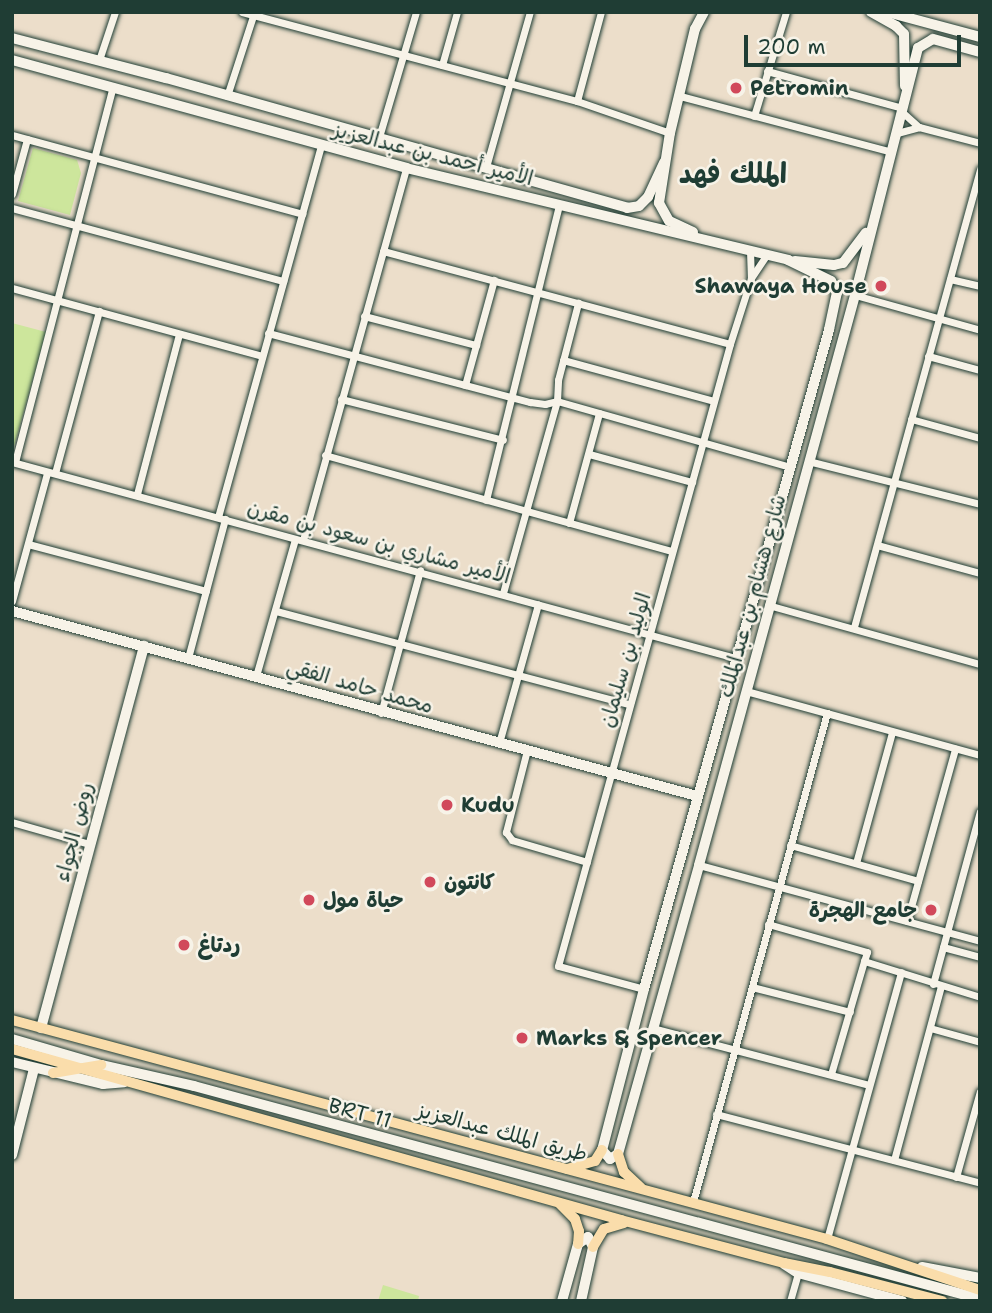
<!DOCTYPE html>
<html>
<head>
<meta charset="utf-8">
<style>
  body { margin:0 }
  #map { position:relative; width:992px; height:1313px; overflow:hidden; background:#ecdeca; font-family:"Shantell Sans","Playpen Sans Arabic",sans-serif }
  div>[style] { position:absolute }
  [style*='--x'] { left:calc(var(--x)*1px); top:calc(var(--y)*1px); width:calc(var(--w)*1px); rotate:calc(var(--a)*1deg) }
  .green>* { inset:0; background:#cde69c }
  .roads { filter:drop-shadow(0 0 2px #1f3d34) drop-shadow(0 0 2px #1f3d34) }
  .street>* { height:7px; margin:-3.5px; padding:0 3.5px; transform-origin:3.5px; border-radius:3.5px; background:#f7f3e8 }
  .secondary>* { height:10px; margin:-5px; padding:0 5px; transform-origin:5px; border-radius:5px; background:#f7f3e8 }
  .primary>* { height:10px; margin:-5px; padding:0 5px; transform-origin:5px; border-radius:5px; background:#faddab }
  .dots>* { width:19px; height:19px; translate:-50% -50%; box-sizing:border-box; border:4px solid #f7f3e8; border-radius:50% }
  span { translate:-50% -50%; white-space:nowrap; text-align:center; line-height:1.15; -webkit-text-stroke:5px #f7f3e8; paint-order:stroke }
  .poi-label { font-size:21px; color:#1f3d34; font-weight:700 }
  .left { translate:0 -50%; text-align:left }
  .right { translate:-100% -50%; text-align:right }
  .street-label { font-size:21px; color:#1f3d34 }
  .district-label { font-size:28px; color:#1f3d34; font-weight:700 }
  .frame { position:absolute; inset:0; border:14px solid #1f3d34; pointer-events:none }
  .scale { position:absolute; left:744px; top:35px; width:217px; height:32px; box-sizing:border-box; border:4px solid #1f3d34; border-top:0; padding-left:9px; font-size:21px; line-height:24px; white-space:nowrap; color:#1f3d34; -webkit-text-stroke:5px #f7f3e8; paint-order:stroke }
</style>
</head>
<body>
<div id="map">
  <div class="green">
    <i style="clip-path:polygon(33px 148px,77px 160px,81px 173px,70px 215px,18px 201px)"></i>
    <i style="clip-path:polygon(12px 323px,46px 332px,13px 450px,12px 450px)"></i>
    <i style="clip-path:polygon(383px 1285px,419px 1296px,418px 1301px,378px 1301px)"></i>
  </div>
  <div class="roads">
    <div class="street">
      <i style="--x:242;--y:12;--w:347;--a:14.9"></i>
      <i style="--x:577;--y:101;--w:98;--a:19"></i>
      <i style="--x:99;--y:60;--w:51;--a:-71.6"></i>
      <i style="--x:442;--y:65;--w:55;--a:-74.2"></i>
      <i style="--x:767;--y:71;--w:140;--a:15.3"></i>
      <i style="--x:227;--y:96;--w:87;--a:-72"></i>
      <i style="--x:680;--y:96;--w:219;--a:14.8"></i>
      <i style="--x:577;--y:101;--w:92;--a:-74.9"></i>
      <i style="--x:901;--y:111;--w:24;--a:42"></i>
      <i style="--x:754;--y:116;--w:109;--a:-72.9"></i>
      <i style="--x:897;--y:133;--w:23;--a:-15"></i>
      <i style="--x:919;--y:127;--w:63;--a:14.7"></i>
      <i style="--x:12;--y:135;--w:301;--a:15.2"></i>
      <i style="--x:379;--y:137;--w:130;--a:-73.5"></i>
      <i style="--x:486;--y:167;--w:161;--a:-74.2"></i>
      <i style="--x:12;--y:194;--w:57;--a:-74.7"></i>
      <i style="--x:12;--y:208;--w:281;--a:15.1"></i>
      <i style="--x:383;--y:251;--w:359;--a:15"></i>
      <i style="--x:750;--y:251;--w:27;--a:88"></i>
      <i style="--x:950;--y:279;--w:31;--a:13"></i>
      <i style="--x:12;--y:288;--w:259;--a:15.2"></i>
      <i style="--x:855;--y:295;--w:130;--a:15.6"></i>
      <i style="--x:364;--y:316;--w:116;--a:14.5"></i>
      <i style="--x:268;--y:333;--w:271;--a:14.8"></i>
      <i style="--x:530;--y:402;--w:15;--a:8"></i>
      <i style="--x:545;--y:404;--w:12;--a:-14"></i>
      <i style="--x:557;--y:401;--w:242;--a:15.8"></i>
      <i style="--x:928;--y:356;--w:54;--a:15.1"></i>
      <i style="--x:563;--y:360;--w:156;--a:15.2"></i>
      <i style="--x:465;--y:385;--w:109;--a:-74.6"></i>
      <i style="--x:341;--y:399;--w:167;--a:14.2"></i>
      <i style="--x:911;--y:419;--w:72;--a:15.4"></i>
      <i style="--x:589;--y:454;--w:107;--a:15.2"></i>
      <i style="--x:325;--y:455;--w:360;--a:15.5"></i>
      <i style="--x:808;--y:461;--w:177;--a:14"></i>
      <i style="--x:12;--y:462;--w:750;--a:15.15"></i>
      <i style="--x:15;--y:462;--w:388;--a:-75.4"></i>
      <i style="--x:55;--y:473;--w:168;--a:-74.8"></i>
      <i style="--x:137;--y:494;--w:165;--a:-75.3"></i>
      <i style="--x:486;--y:500;--w:304;--a:-76.1"></i>
      <i style="--x:218;--y:517;--w:386;--a:-74.5"></i>
      <i style="--x:569;--y:523;--w:114;--a:-74.7"></i>
      <i style="--x:303;--y:540;--w:386;--a:-74.5"></i>
      <i style="--x:28;--y:544;--w:184;--a:14.8"></i>
      <i style="--x:877;--y:545;--w:107;--a:15.2"></i>
      <i style="--x:503;--y:593;--w:199;--a:-74.3"></i>
      <i style="--x:557;--y:401;--w:21;--a:-87"></i>
      <i style="--x:558;--y:380;--w:80;--a:-75.4"></i>
      <i style="--x:12;--y:601;--w:133;--a:-74.7"></i>
      <i style="--x:768;--y:605;--w:220;--a:15.6"></i>
      <i style="--x:276;--y:611;--w:365;--a:14.8"></i>
      <i style="--x:854;--y:627;--w:475;--a:-74.6"></i>
      <i style="--x:188;--y:658;--w:144;--a:-75.1"></i>
      <i style="--x:256;--y:676;--w:142;--a:-74.1"></i>
      <i style="--x:746;--y:691;--w:243;--a:15.3"></i>
      <i style="--x:381;--y:713;--w:148;--a:-74.7"></i>
      <i style="--x:499;--y:743;--w:144;--a:-74.3"></i>
      <i style="--x:527;--y:750;--w:85;--a:104.4"></i>
      <i style="--x:506;--y:832;--w:10;--a:53"></i>
      <i style="--x:512;--y:840;--w:78;--a:16.3"></i>
      <i style="--x:12;--y:822;--w:81;--a:15.8"></i>
      <i style="--x:790;--y:845;--w:133;--a:15.7"></i>
      <i style="--x:856;--y:863;--w:136;--a:-74.6"></i>
      <i style="--x:699;--y:865;--w:291;--a:15.1"></i>
      <i style="--x:907;--y:921;--w:179;--a:-74.4"></i>
      <i style="--x:768;--y:924;--w:103;--a:15.8"></i>
      <i style="--x:867;--y:952;--w:9;--a:108"></i>
      <i style="--x:864;--y:961;--w:121;--a:17.2"></i>
      <i style="--x:943;--y:947;--w:38;--a:15"></i>
      <i style="--x:933;--y:984;--w:179;--a:-74.8"></i>
      <i style="--x:752;--y:987;--w:101;--a:14.3"></i>
      <i style="--x:644;--y:989;--w:89;--a:-165"></i>
      <i style="--x:558;--y:966;--w:645;--a:-74.54"></i>
      <i style="--x:730;--y:344;--w:69;--a:-72.3"></i>
      <i style="--x:751;--y:278;--w:27;--a:-56"></i>
      <i style="--x:652;--y:1028;--w:224;--a:14.7"></i>
      <i style="--x:930;--y:1028;--w:52;--a:15.6"></i>
      <i style="--x:831;--y:1074;--w:118;--a:-73.7"></i>
      <i style="--x:716;--y:1114;--w:273;--a:14.6"></i>
      <i style="--x:894;--y:1160;--w:180;--a:-74.9"></i>
      <i style="--x:956;--y:1177;--w:89;--a:-74.4"></i>
      <i style="--x:693;--y:1202;--w:507;--a:-74.68"></i>
      <i style="--x:827;--y:1239;--w:277;--a:-74.5"></i>
      <i style="--x:790;--y:1301;--w:29;--a:-74"></i>
    </div>
    <div class="secondary">
      <i style="--x:871;--y:12;--w:29;--a:29"></i>
      <i style="--x:896;--y:26;--w:11;--a:45"></i>
      <i style="--x:904;--y:34;--w:52;--a:88.9"></i>
      <i style="--x:887;--y:12;--w:96;--a:15"></i>
      <i style="--x:12;--y:38;--w:159;--a:14.6"></i>
      <i style="--x:166;--y:78;--w:479;--a:15.7"></i>
      <i style="--x:627;--y:208;--w:12;--a:-9"></i>
      <i style="--x:639;--y:206;--w:13;--a:-45"></i>
      <i style="--x:648;--y:197;--w:38;--a:-65"></i>
      <i style="--x:12;--y:60;--w:409;--a:15.3"></i>
      <i style="--x:406;--y:168;--w:393;--a:13.5"></i>
      <i style="--x:788;--y:260;--w:48;--a:26"></i>
      <i style="--x:831;--y:281;--w:13;--a:61"></i>
      <i style="--x:837;--y:292;--w:39;--a:102"></i>
      <i style="--x:829;--y:330;--w:684;--a:105.68"></i>
      <i style="--x:644;--y:989;--w:166;--a:104.6"></i>
      <i style="--x:602;--y:1150;--w:12;--a:48"></i>
      <i style="--x:610;--y:1159;--w:9;--a:-32"></i>
      <i style="--x:618;--y:1154;--w:300;--a:-74.3"></i>
      <i style="--x:699;--y:865;--w:591;--a:-74.69"></i>
      <i style="--x:855;--y:295;--w:255;--a:-75.7"></i>
      <i style="--x:918;--y:48;--w:17;--a:-31"></i>
      <i style="--x:933;--y:39;--w:49;--a:15.5"></i>
      <i style="--x:693;--y:232;--w:26;--a:-155"></i>
      <i style="--x:669;--y:221;--w:21;--a:-119"></i>
      <i style="--x:659;--y:203;--w:71;--a:-81.1"></i>
      <i style="--x:670;--y:133;--w:107;--a:-76.5"></i>
      <i style="--x:695;--y:29;--w:19;--a:-62"></i>
      <i style="--x:795;--y:261;--w:39;--a:6"></i>
      <i style="--x:834;--y:265;--w:9;--a:-13"></i>
      <i style="--x:843;--y:263;--w:38;--a:-53"></i>
      <i style="--x:12;--y:611;--w:710;--a:15.11"></i>
      <i style="--x:41;--y:1028;--w:396;--a:-74.9"></i>
      <i style="--x:12;--y:1039;--w:93;--a:16.3"></i>
      <i style="--x:101;--y:1065;--w:95;--a:12.7"></i>
      <i style="--x:194;--y:1086;--w:814;--a:15.16"></i>
      <i style="--x:12;--y:1062;--w:94;--a:13.6"></i>
      <i style="--x:103;--y:1084;--w:21;--a:-5"></i>
      <i style="--x:12;--y:1155;--w:89;--a:-75.7"></i>
      <i style="--x:784;--y:1264;--w:17;--a:33"></i>
      <i style="--x:798;--y:1273;--w:108;--a:15.1"></i>
      <i style="--x:922;--y:1267;--w:59;--a:10.7"></i>
      <i style="--x:562;--y:1301;--w:59;--a:-74.3"></i>
      <i style="--x:578;--y:1244;--w:12;--a:-35"></i>
      <i style="--x:588;--y:1237;--w:11;--a:63"></i>
      <i style="--x:593;--y:1247;--w:55;--a:102.5"></i>
    </div>
    <div class="primary">
      <i style="--x:12;--y:1020;--w:844;--a:15.04"></i>
      <i style="--x:827;--y:1239;--w:161;--a:18.4"></i>
      <i style="--x:12;--y:1049;--w:633;--a:15.68"></i>
      <i style="--x:621;--y:1220;--w:169;--a:14.8"></i>
      <i style="--x:784;--y:1263;--w:47;--a:11.1"></i>
      <i style="--x:830;--y:1272;--w:116;--a:14.5"></i>
      <i style="--x:53;--y:1073;--w:49;--a:-9.5"></i>
      <i style="--x:618;--y:1154;--w:19;--a:72"></i>
      <i style="--x:624;--y:1172;--w:23;--a:43"></i>
      <i style="--x:567;--y:1169;--w:29;--a:-16"></i>
      <i style="--x:595;--y:1161;--w:13;--a:-58"></i>
      <i style="--x:560;--y:1204;--w:21;--a:45"></i>
      <i style="--x:575;--y:1219;--w:13;--a:72"></i>
      <i style="--x:579;--y:1231;--w:13;--a:94"></i>
      <i style="--x:593;--y:1247;--w:21;--a:-59"></i>
      <i style="--x:604;--y:1229;--w:21;--a:-17"></i>
    </div>
  </div>
  <div class="dots">
    <i style="left:736px;top:88px;background:#d1495b"></i>
    <i style="left:881px;top:286px;background:#d1495b"></i>
    <i style="left:447px;top:805px;background:#d1495b"></i>
    <i style="left:430px;top:882px;background:#d1495b"></i>
    <i style="left:309px;top:900px;background:#d1495b"></i>
    <i style="left:931px;top:910px;background:#d1495b"></i>
    <i style="left:184px;top:945px;background:#d1495b"></i>
    <i style="left:522px;top:1038px;background:#d1495b"></i>
  </div>
  <div class="poi-label">
    <span class="left" style="left:750px;top:88px">Petromin</span>
    <span class="right" style="left:867px;top:286px">Shawaya House</span>
    <span class="left" style="left:461px;top:805px">Kudu</span>
    <span class="left" style="left:444px;top:882px">كانتون</span>
    <span class="left" style="left:323px;top:900px">حياة مول</span>
    <span class="right" style="left:917px;top:910px">جامع الهجرة</span>
    <span class="left" style="left:198px;top:945px">ردتاغ</span>
    <span class="left" style="left:536px;top:1038px">Marks &amp; Spencer</span>
  </div>
  <div class="street-label">
    <span style="left:433px;top:154px;rotate:14deg">الأمير أحمد بن عبدالعزيز</span>
    <span style="left:379px;top:542px;rotate:15deg">الأمير مشاري بن سعود بن مقرن</span>
    <span style="left:752px;top:596px;rotate:-75deg">شارع هشام بن عبدالملك</span>
    <span style="left:625px;top:660px;rotate:-74deg">الوليد بن سليمان</span>
    <span style="left:360px;top:686px;rotate:16deg">محمد حامد الفقي</span>
    <span style="left:74px;top:832px;rotate:-76deg">روض الجواء</span>
    <span style="left:360px;top:1113px;rotate:15deg">BRT 11</span>
    <span style="left:502px;top:1132px;rotate:15deg">طريق الملك عبدالعزيز</span>
  </div>
  <div class="district-label">
    <span style="left:733px;top:173px">الملك فهد</span>
  </div>
  <div class="frame"></div>
  <div class="scale">200 m</div>
</div>
</body>
</html>
